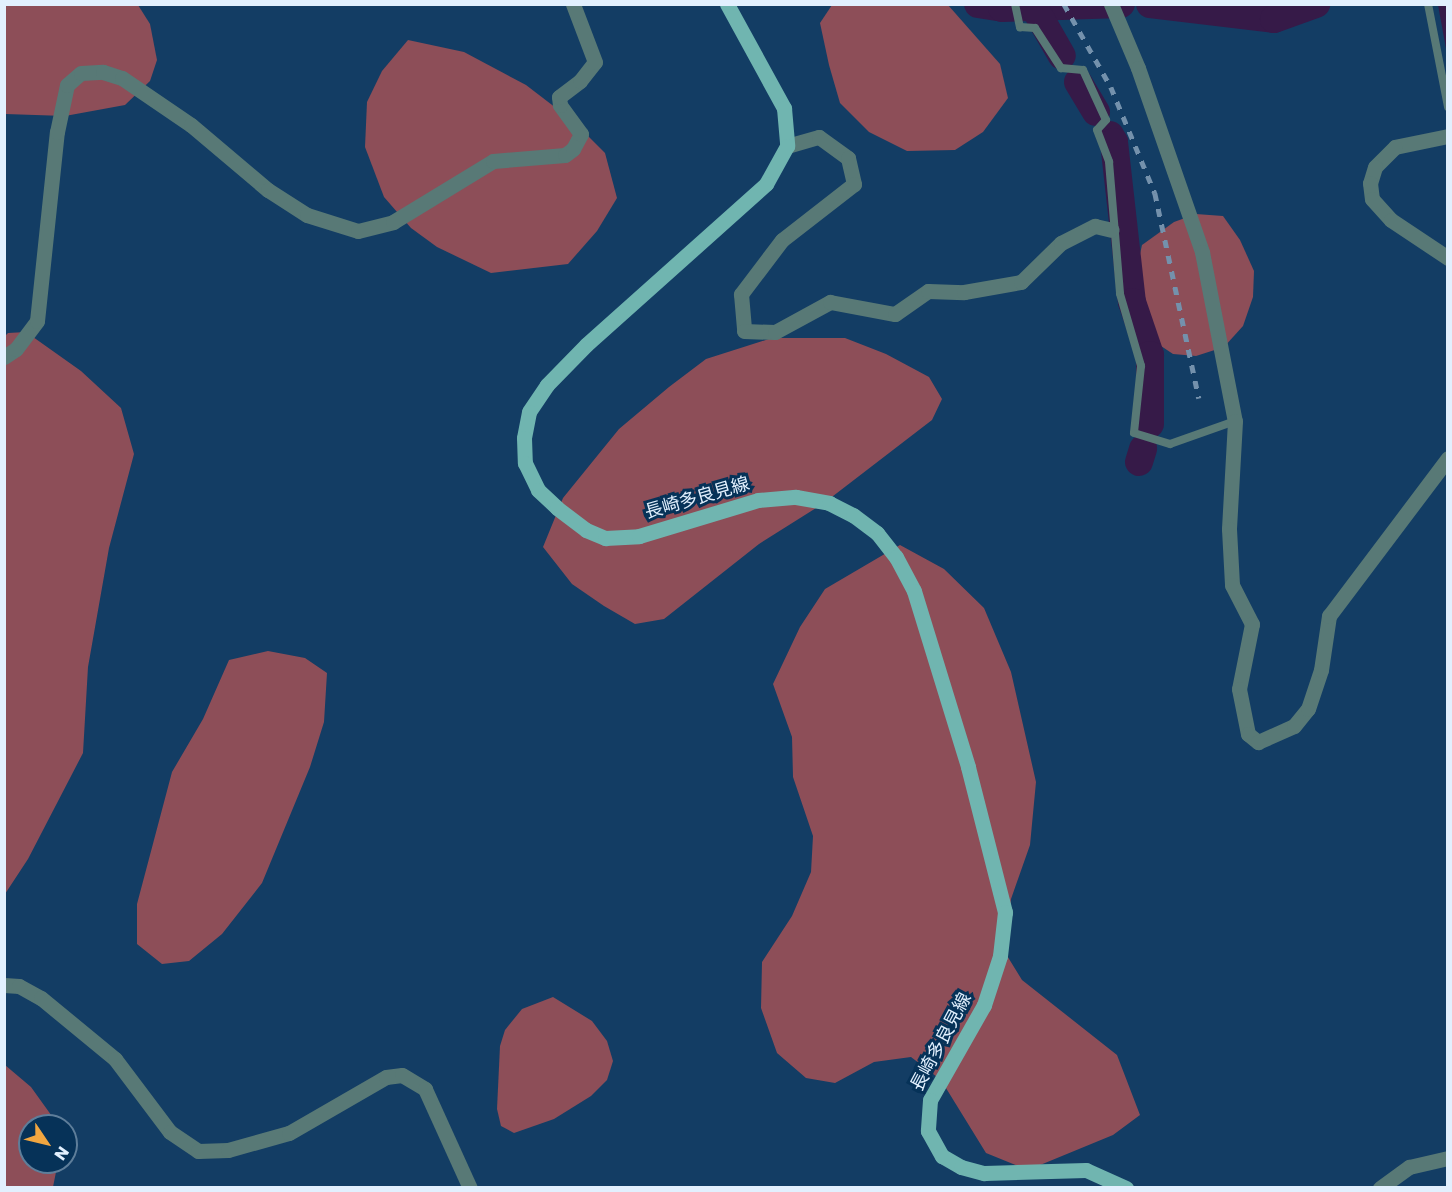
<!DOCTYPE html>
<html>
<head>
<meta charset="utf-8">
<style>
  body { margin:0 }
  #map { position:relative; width:1452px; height:1192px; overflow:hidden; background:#133d64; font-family:Poppins,"Noto Sans JP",sans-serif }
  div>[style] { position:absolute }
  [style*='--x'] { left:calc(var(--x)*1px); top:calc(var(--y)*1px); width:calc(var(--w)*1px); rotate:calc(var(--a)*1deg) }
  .forest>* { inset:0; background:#8d4e58 }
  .water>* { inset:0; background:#361a48 }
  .river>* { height:28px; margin:-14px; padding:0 14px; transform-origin:14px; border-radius:14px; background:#361a48 }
  .lane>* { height:8px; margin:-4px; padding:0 4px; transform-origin:4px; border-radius:4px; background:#587976 }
  .street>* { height:15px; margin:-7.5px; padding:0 7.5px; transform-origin:7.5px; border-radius:7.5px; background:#587976 }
  .primary>* { height:15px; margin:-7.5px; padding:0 7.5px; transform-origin:7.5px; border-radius:7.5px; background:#70b5b0 }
  .rail>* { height:4.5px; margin-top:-2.25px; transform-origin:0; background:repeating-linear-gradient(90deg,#7491ac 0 8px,transparent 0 16px) }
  span { translate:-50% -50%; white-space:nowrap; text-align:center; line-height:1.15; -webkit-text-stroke:6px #063258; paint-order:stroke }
  .street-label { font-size:18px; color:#e2f0fe }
  .frame { position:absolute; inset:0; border:6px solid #e2f0fe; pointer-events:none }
  .north { position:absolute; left:18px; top:1114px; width:60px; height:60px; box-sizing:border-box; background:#063258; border:2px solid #5e7e9a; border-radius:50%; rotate:125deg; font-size:16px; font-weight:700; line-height:24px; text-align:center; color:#e2f0fe }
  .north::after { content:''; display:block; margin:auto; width:21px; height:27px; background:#f1a640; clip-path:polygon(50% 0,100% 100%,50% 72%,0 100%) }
</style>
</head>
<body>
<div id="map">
  <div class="forest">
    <i style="clip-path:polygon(5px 5px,138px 5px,150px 24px,157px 60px,150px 81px,125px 105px,65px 116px,5px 114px)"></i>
    <i style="clip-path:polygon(832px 5px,948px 5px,1000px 64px,1008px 98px,983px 132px,955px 150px,907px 151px,869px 132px,840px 103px,829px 65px,820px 23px)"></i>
    <i style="clip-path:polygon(408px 40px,464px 52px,526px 85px,573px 121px,605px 153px,617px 198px,597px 231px,568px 264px,491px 273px,437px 247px,411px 228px,384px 197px,365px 147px,367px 102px,382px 71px)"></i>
    <i style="clip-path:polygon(1196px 214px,1223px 216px,1240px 240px,1254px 271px,1253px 297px,1243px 326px,1224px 347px,1196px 356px,1173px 354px,1155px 342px,1140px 307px,1135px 276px,1142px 245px,1174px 222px)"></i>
    <i style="clip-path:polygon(26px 332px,81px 371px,121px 408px,134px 454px,109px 548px,88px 667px,83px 753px,28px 859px,5px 894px,4px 337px,8px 333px)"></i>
    <i style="clip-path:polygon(772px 338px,845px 338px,886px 354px,929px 377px,942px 399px,932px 420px,824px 503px,759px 544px,664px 619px,635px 624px,604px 606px,572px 584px,543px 547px,563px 498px,619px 429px,669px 387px,706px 359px)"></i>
    <i style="clip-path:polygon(900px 545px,944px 569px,984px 608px,1011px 672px,1036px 782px,1030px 845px,1011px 899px,1006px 954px,1022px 980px,1117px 1055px,1140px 1115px,1113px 1135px,1028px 1170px,986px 1153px,941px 1080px,911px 1057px,874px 1062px,835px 1083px,806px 1078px,777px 1053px,761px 1008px,762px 962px,792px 916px,811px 872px,813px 836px,793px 777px,792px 737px,773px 684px,800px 627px,825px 589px)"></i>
    <i style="clip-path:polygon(268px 651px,305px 658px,327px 673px,324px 722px,310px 767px,262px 883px,222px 934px,189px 961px,162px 964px,137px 944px,137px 904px,172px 772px,203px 719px,229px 660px)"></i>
    <i style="clip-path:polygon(553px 997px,592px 1021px,607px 1041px,613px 1061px,607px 1080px,591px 1096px,554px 1119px,514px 1133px,501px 1126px,497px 1109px,500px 1046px,505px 1030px,522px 1009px)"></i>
    <i style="clip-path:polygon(5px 1065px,31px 1087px,59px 1126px,30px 1126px,30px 1162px,58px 1162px,53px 1187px,5px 1187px)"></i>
  </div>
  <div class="water">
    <i style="clip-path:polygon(1438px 5px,1447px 5px,1447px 54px)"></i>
  </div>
  <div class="river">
    <i style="--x:978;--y:4;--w:24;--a:9"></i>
    <i style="--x:1002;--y:8;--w:119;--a:-1.9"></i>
    <i style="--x:1150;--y:4;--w:125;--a:6.9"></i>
    <i style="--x:1274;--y:19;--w:45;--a:-19.7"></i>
    <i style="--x:1034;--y:7;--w:56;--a:60.3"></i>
    <i style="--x:1078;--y:82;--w:35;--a:59"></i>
    <i style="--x:1110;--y:135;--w:8;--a:60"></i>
    <i style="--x:1114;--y:142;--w:161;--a:83.6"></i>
    <i style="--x:1132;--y:302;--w:56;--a:71.2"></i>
    <i style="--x:1150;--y:355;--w:69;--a:90"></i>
    <i style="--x:1139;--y:462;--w:14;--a:-73"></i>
  </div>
  <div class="lane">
    <i style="--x:1015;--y:4;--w:24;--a:78"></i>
    <i style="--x:1020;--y:27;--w:15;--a:4"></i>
    <i style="--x:1035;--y:28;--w:48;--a:57"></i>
    <i style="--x:1061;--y:68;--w:22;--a:5"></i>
    <i style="--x:1083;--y:70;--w:55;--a:65.3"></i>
    <i style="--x:1106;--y:120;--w:13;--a:132"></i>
    <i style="--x:1097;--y:130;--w:34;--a:69"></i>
    <i style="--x:1109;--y:162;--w:132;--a:85.2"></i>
    <i style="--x:1120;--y:294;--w:75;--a:73.7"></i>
    <i style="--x:1141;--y:366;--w:67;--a:96"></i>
    <i style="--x:1134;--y:433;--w:38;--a:17"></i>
    <i style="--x:1170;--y:444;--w:69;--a:-19.5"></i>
    <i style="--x:1428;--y:4;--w:105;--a:79"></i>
  </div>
  <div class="street">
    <i style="--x:1111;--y:4;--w:69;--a:67.1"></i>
    <i style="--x:1138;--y:68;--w:195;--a:70.8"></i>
    <i style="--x:1202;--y:252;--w:172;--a:79"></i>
    <i style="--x:1235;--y:421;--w:108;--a:93.2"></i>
    <i style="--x:1229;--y:529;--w:56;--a:86.9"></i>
    <i style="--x:1232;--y:585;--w:44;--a:62.9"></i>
    <i style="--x:1252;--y:624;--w:66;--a:101.3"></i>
    <i style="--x:1239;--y:689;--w:46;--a:78.7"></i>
    <i style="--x:1248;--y:734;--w:13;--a:39"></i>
    <i style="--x:1258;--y:742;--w:39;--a:-24"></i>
    <i style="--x:1294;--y:726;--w:22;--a:-51"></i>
    <i style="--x:1308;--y:709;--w:41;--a:-71.6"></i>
    <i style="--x:1321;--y:670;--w:55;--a:-81.6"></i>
    <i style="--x:1329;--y:616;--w:198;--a:-53"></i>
    <i style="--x:1448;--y:136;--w:54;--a:168.3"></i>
    <i style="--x:1395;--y:147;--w:28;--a:135"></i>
    <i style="--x:1375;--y:167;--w:17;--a:107"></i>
    <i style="--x:1370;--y:183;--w:16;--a:83"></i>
    <i style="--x:1372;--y:199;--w:28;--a:48"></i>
    <i style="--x:1391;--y:220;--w:69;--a:33.7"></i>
    <i style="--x:787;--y:146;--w:33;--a:-16"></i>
    <i style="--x:819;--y:137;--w:36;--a:36"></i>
    <i style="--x:848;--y:158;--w:27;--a:77"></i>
    <i style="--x:854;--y:184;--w:91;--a:142.1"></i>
    <i style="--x:782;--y:240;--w:68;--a:127.2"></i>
    <i style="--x:741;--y:294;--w:37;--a:85"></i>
    <i style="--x:744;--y:331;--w:31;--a:2"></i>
    <i style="--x:775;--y:332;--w:63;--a:-28.6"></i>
    <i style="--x:830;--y:302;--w:66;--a:10.5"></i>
    <i style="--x:895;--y:314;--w:40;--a:-34.9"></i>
    <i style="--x:928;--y:291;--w:36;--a:2"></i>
    <i style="--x:964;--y:292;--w:58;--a:-10"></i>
    <i style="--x:1021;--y:282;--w:56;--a:-44.3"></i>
    <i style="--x:1061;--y:243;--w:38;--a:-27"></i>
    <i style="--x:1095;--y:226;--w:17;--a:13"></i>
    <i style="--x:4;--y:357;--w:14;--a:-34"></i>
    <i style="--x:16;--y:349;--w:35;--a:-53"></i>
    <i style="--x:37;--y:321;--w:190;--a:-84"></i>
    <i style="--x:57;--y:132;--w:48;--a:-78"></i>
    <i style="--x:67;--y:85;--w:18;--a:-41"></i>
    <i style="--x:81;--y:73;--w:22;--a:-3"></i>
    <i style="--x:103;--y:72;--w:20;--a:18"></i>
    <i style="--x:122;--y:78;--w:83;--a:34.3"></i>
    <i style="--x:191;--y:125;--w:101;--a:40.2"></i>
    <i style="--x:268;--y:190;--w:46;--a:32.7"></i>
    <i style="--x:307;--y:215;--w:53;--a:17.4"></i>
    <i style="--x:358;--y:231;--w:36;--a:-14"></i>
    <i style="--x:393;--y:222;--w:117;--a:-31.4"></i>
    <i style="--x:493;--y:161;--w:72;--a:-4.8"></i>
    <i style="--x:565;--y:155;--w:10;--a:-37"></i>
    <i style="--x:573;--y:149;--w:17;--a:-62"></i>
    <i style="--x:581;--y:134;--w:36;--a:-126"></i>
    <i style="--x:560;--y:105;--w:8;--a:-97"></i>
    <i style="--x:559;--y:97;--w:26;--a:-37"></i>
    <i style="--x:580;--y:81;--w:24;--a:-52"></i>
    <i style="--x:595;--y:62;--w:62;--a:-110.8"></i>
    <i style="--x:4;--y:985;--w:15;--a:4"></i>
    <i style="--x:19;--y:986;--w:25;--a:29"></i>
    <i style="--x:41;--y:998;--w:96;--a:39.5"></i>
    <i style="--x:115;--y:1059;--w:91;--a:53"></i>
    <i style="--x:170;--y:1132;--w:34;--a:34"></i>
    <i style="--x:198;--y:1151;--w:30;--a:-2"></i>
    <i style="--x:228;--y:1150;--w:63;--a:-15.6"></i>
    <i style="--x:289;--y:1133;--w:112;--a:-30"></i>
    <i style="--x:386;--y:1077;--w:16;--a:-7"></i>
    <i style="--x:402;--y:1075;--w:27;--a:31"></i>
    <i style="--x:425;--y:1089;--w:109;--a:65.6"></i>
    <i style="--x:1380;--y:1188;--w:36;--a:-36"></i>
    <i style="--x:1409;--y:1167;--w:40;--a:-13"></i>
  </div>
  <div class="primary">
    <i style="--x:727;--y:4;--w:119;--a:61.3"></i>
    <i style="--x:784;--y:108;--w:38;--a:85"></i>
    <i style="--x:787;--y:146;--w:43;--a:118.9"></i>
    <i style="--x:766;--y:184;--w:241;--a:138.2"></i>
    <i style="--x:586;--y:345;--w:56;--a:134.3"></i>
    <i style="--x:547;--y:385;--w:32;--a:124"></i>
    <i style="--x:529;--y:412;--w:26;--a:101"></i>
    <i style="--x:524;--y:438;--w:25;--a:88"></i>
    <i style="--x:525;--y:463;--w:30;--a:64"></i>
    <i style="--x:538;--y:490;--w:26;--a:43"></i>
    <i style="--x:557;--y:508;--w:36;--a:37"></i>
    <i style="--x:586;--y:530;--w:21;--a:23"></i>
    <i style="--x:605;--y:538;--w:34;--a:-3"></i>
    <i style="--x:639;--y:536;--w:124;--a:-16.8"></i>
    <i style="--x:758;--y:500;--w:38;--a:-5"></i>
    <i style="--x:796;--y:497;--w:34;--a:10"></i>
    <i style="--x:829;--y:503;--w:27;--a:27"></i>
    <i style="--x:853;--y:515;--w:30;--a:37"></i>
    <i style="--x:877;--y:533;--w:31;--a:52"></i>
    <i style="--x:896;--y:557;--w:38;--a:62"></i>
    <i style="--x:914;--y:591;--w:184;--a:72.9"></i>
    <i style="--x:968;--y:767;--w:150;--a:75.7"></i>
    <i style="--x:1005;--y:912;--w:44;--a:96.5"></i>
    <i style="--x:1000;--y:956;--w:52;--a:108.1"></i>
    <i style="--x:984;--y:1005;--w:109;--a:119.6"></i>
    <i style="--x:930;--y:1100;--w:31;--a:94"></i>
    <i style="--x:928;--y:1131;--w:29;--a:61"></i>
    <i style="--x:942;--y:1156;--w:22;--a:30"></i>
    <i style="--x:961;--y:1167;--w:24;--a:15"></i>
    <i style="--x:984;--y:1173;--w:102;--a:-1.7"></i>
    <i style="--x:1086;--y:1170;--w:44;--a:24.2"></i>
  </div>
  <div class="rail">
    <i style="--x:1064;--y:4;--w:95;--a:60.5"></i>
    <i style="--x:1111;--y:87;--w:115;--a:67.5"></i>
    <i style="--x:1155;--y:193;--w:210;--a:77.9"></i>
  </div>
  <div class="street-label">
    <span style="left:697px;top:498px;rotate:-16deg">長崎多良見線</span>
    <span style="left:941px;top:1042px;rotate:-62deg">長崎多良見線</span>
  </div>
  <div class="frame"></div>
  <div class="north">N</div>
</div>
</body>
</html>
